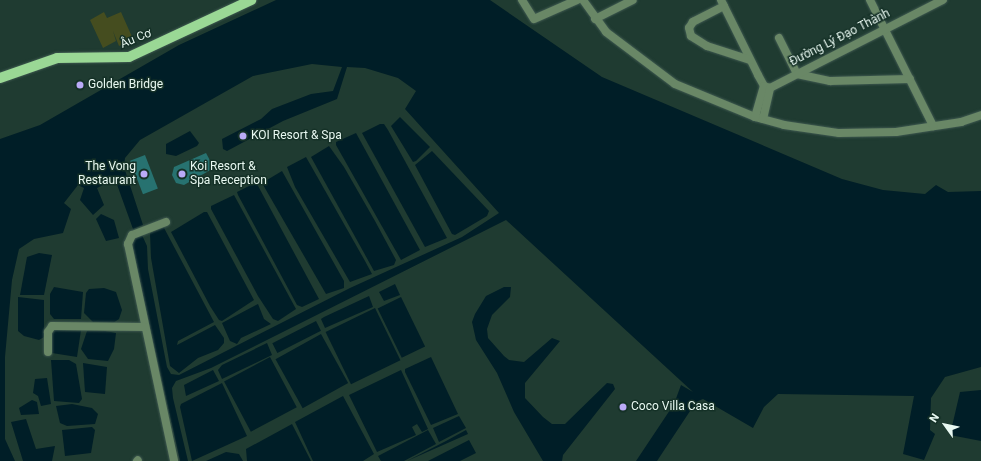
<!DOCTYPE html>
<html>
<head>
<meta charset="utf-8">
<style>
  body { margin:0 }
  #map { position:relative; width:981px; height:461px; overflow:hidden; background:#1f3b31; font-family:Roboto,sans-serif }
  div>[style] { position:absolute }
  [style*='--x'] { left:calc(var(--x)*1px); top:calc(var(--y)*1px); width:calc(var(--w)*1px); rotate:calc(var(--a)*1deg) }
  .green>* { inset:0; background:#454d1f }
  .water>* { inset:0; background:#001e27; transform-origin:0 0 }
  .building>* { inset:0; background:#277270; transform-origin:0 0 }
  .roads { filter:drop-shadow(0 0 1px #3f5950) drop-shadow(0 0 1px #3f5950) }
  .minor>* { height:8px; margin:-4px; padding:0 4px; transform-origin:4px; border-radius:4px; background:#698766 }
  .major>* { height:10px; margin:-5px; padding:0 5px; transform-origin:5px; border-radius:5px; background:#9ad895 }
  .dots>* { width:11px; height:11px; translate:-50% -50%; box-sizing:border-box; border:2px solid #153127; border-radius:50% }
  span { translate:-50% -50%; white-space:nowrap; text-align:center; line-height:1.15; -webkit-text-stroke:3px #153127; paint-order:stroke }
  .street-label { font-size:12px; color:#e8f8f1 }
  .poi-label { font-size:12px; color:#e8f8f1 }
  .left { translate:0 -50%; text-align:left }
  .right { translate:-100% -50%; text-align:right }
  .north { position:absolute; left:925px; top:405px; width:40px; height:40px; -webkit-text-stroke:3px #153127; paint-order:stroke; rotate:303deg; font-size:11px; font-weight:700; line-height:16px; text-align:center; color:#e8f8f1 }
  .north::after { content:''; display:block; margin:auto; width:14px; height:18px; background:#e8f8f1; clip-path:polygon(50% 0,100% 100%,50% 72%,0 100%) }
</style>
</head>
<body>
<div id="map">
  <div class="green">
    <i style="clip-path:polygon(104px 12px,107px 18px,121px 12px,133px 39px,119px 46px,113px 31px,116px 41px,103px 48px,90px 20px)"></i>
  </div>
  <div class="water">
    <i style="clip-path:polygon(276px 0,490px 0,602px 77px,842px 179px,883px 190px,925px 194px,936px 185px,948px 192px,981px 191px,981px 367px,945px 377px,931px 398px,930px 430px,935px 434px,924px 460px,903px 454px,914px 396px,778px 394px,764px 407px,753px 428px,703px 399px,696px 402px,657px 461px,636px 461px,674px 404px,681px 385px,693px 392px,506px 220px,211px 368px,176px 381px,172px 388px,173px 398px,188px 461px,180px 461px,141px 288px,132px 244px,134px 237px,142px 235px,147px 246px,148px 269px,167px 367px,171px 374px,179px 375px,350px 288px,462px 237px,499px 213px,405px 109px,416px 91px,398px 78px,365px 68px,347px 67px,337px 99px,283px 121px,227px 151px,223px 149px,222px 139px,261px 119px,272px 109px,311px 94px,333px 91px,342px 67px,312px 64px,253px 76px,140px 140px,125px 158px,124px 167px,143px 225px,133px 229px,115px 179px,97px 188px,104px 205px,93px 215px,80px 200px,84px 188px,78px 185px,64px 203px,71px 209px,63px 233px,34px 239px,19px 249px,12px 280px,5px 357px,5px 439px,15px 461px,0 461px,0 139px,40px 125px,179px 45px)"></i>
    <i style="clip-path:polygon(400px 117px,430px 147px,416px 161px,413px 162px,391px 126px)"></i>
    <i style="clip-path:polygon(380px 124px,384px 124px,388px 130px,447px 238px,425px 247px,362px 133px)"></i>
    <i style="clip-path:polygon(190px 131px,199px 143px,197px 146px,176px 156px,166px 154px,166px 144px)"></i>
    <i style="clip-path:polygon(356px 133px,420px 250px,401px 260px,336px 145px,336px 142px)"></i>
    <i style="clip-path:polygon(329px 146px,344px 167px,375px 221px,396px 260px,394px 265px,374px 271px,311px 157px)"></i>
    <i style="clip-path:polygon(432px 151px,489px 211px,487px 216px,455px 235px,452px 234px,415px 165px)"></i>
    <i style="clip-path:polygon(306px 157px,365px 261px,372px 274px,350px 282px,295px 187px,287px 167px)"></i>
    <i style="clip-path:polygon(282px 171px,344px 281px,344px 288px,326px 294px,262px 183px)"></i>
    <i style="clip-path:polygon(253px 184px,257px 184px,319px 299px,302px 307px,297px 305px,238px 195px,237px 192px)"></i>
    <i style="clip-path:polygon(234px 195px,296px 309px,278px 321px,273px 319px,258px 296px,211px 209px,211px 206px)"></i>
    <i style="clip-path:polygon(204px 212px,207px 212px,254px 300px,222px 321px,219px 320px,210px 306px,171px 232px)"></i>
    <i style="clip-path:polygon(101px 214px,114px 220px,119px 238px,106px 241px,96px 219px)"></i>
    <i style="clip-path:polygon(163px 226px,214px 322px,178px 341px,177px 345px,215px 325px,224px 338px,224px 343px,218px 350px,198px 358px,179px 373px,170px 366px,151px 258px,150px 233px)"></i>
    <i style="clip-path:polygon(39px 253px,52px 255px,44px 295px,20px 295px,27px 257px)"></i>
    <i style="clip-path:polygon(395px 284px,400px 295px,384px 301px,379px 292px)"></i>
    <i style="clip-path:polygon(54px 287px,83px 292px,81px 319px,54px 319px,50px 314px,50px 294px)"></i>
    <i style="clip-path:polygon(504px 287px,511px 287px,510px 297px,492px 315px,487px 329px,488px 338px,504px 356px,509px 360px,524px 362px,552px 338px,560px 341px,525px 383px,525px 398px,543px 417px,552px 424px,565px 424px,607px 383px,613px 384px,615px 389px,563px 455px,562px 461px,543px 461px,514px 412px,497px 373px,476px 340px,472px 322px,475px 314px,486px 296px)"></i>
    <i style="clip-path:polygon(104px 288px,116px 292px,122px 310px,119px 319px,113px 323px,93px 322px,84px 313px,86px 293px,89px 289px)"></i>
    <i style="clip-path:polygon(369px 296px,373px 307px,325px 328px,321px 319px,324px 317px)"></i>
    <i style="clip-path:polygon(18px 297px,44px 300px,44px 337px,39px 340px,24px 336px,18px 331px)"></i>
    <i style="left:401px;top:297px;width:55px;height:26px;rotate:64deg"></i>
    <i style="clip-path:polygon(258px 304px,264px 319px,271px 324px,241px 338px,237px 344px,230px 341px,222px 323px)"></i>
    <i style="left:375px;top:308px;width:58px;height:55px;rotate:64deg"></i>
    <i style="left:316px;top:321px;width:11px;height:49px;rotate:63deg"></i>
    <i style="clip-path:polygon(55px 329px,81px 330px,77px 357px,52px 353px,51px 331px)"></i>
    <i style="clip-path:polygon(94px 329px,116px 333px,114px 349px,108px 361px,88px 359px,81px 349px,87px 331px)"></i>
    <i style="left:321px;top:334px;width:56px;height:52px;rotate:61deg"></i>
    <i style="clip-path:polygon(267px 343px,272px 355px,222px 379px,218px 370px,222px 365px)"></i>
    <i style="left:270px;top:357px;width:57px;height:52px;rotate:62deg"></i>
    <i style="clip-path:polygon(431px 357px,458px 414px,431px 425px,405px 372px,405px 369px)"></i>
    <i style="clip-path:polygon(51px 360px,69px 360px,76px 364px,82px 399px,79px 403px,54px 401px)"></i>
    <i style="clip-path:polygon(83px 363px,107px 367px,105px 394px,85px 392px)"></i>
    <i style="clip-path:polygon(213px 370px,219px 381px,186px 396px,184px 385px)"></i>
    <i style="clip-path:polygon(401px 370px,428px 429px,422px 432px,417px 424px,412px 427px,416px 435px,377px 452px,349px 395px)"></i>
    <i style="clip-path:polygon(47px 378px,51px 404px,41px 406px,38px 396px,33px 393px,35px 379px)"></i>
    <i style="clip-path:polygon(222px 383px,247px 436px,192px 461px,180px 407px,181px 404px)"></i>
    <i style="clip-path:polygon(981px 390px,981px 441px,950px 435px,960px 392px)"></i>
    <i style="clip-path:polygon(343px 396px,374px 454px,363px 461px,313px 461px,295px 422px)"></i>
    <i style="clip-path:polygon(32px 400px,37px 402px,39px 414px,21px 415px,19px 408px)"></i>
    <i style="clip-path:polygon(72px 404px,92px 408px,98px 414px,95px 424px,67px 426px,60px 423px,56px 406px)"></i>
    <i style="clip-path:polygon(459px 416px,466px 428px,439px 442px,433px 428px)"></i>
    <i style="clip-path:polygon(26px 419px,36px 449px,55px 446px,52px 461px,23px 461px,11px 422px)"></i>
    <i style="clip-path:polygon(292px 424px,311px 461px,247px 461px,246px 449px)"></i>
    <i style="clip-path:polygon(92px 427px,95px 430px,91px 453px,65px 456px,62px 430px)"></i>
    <i style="clip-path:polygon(428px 430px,436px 444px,404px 461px,381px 461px,378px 456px)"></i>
    <i style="clip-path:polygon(466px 430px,468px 434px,407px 461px,446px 441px)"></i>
    <i style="clip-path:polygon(469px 440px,476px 453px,460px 461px,428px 461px)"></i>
    <i style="clip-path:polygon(226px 452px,239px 454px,243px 461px,206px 461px)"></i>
  </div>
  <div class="building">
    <i style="clip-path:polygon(206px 153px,214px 168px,184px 185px,176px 183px,172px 175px,174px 167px)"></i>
    <i style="left:145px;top:155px;width:36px;height:16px;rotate:69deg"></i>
  </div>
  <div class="roads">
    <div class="minor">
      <i style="--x:522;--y:0;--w:22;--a:58"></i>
      <i style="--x:534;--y:19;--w:47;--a:-23.8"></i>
      <i style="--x:583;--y:0;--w:39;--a:54"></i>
      <i style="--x:606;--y:32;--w:86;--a:37"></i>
      <i style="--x:675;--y:84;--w:87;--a:22.4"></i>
      <i style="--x:755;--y:117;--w:30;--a:15"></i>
      <i style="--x:784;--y:125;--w:56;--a:8.3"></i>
      <i style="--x:839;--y:133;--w:57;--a:-1"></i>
      <i style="--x:896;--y:132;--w:66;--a:-8.7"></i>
      <i style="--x:961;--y:122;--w:21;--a:-19"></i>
      <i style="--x:721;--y:0;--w:84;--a:63.7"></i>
      <i style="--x:758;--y:75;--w:13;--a:61"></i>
      <i style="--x:764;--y:86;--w:6;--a:18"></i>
      <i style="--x:870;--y:0;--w:141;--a:63.4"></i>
      <i style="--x:724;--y:6;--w:35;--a:153"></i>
      <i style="--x:693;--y:22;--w:7;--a:124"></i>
      <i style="--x:689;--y:28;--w:8;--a:76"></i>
      <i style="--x:691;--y:36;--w:19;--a:32"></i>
      <i style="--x:707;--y:46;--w:45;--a:18"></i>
      <i style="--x:595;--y:19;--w:42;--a:-26.6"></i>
      <i style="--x:779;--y:38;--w:40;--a:63.4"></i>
      <i style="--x:797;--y:74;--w:34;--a:12"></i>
      <i style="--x:830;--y:81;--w:80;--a:-1.4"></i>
      <i style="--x:770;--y:88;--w:194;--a:-27"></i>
      <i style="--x:755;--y:117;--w:32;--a:-74"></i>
      <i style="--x:763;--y:119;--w:32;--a:-77"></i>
      <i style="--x:166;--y:222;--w:36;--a:159"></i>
      <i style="--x:132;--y:235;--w:10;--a:114"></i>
      <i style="--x:128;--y:244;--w:222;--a:78"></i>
      <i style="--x:48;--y:352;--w:20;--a:-90"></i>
      <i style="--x:48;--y:332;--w:7;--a:-56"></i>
      <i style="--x:52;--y:326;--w:93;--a:0.6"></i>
      <i style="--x:137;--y:461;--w:1;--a:-45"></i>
    </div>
    <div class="major">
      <i style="--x:0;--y:78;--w:60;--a:-19.3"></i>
      <i style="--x:57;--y:58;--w:72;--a:-0.8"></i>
      <i style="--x:129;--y:57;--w:135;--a:-25"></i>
    </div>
  </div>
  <div class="dots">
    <i style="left:80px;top:85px;background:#baaaf7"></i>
    <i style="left:243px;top:136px;background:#baaaf7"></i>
    <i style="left:144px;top:174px;background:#baaaf7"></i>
    <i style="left:182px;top:174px;background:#baaaf7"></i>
    <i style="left:623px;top:407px;background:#baaaf7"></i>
  </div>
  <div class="street-label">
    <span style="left:840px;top:38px;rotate:-27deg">Đường Lý Đạo Thành</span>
    <span style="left:136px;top:39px;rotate:-22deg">Âu Cơ</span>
  </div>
  <div class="poi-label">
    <span class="left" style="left:88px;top:85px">Golden Bridge</span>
    <span class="left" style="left:251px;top:136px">KOI Resort &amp; Spa</span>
    <span class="right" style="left:136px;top:174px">The Vong<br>Restaurant</span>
    <span class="left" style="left:190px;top:174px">Koi Resort &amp;<br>Spa Reception</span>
    <span class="left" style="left:631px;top:407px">Coco Villa Casa</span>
  </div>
  <div class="north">N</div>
</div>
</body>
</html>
